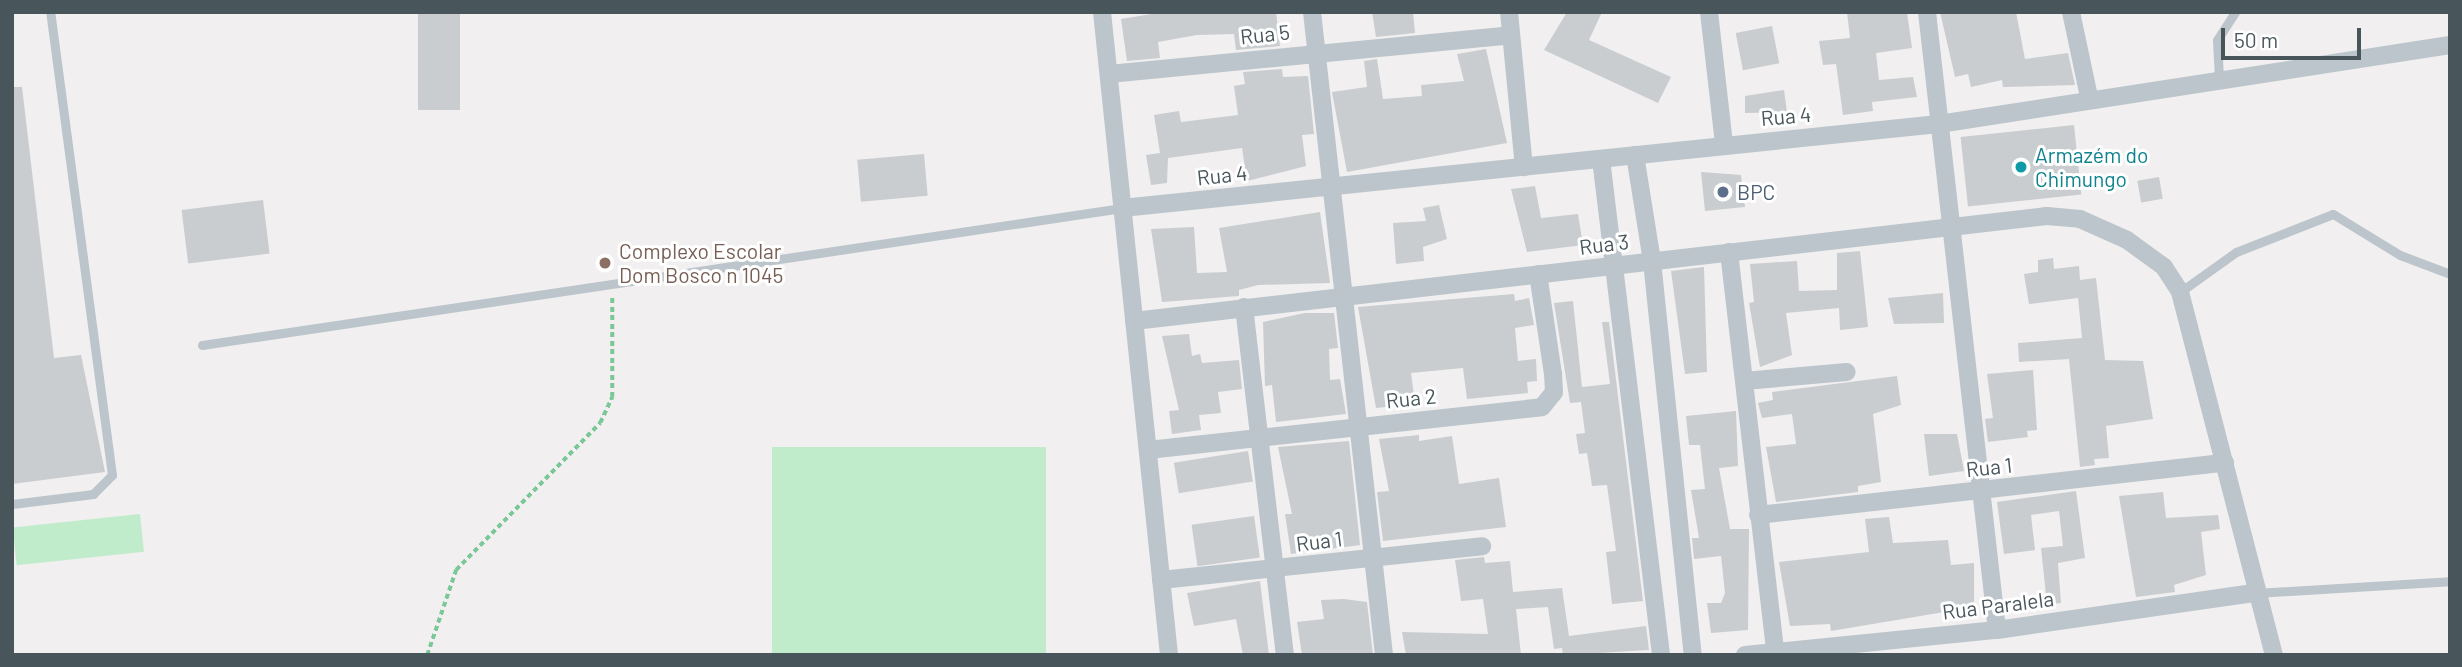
<!DOCTYPE html>
<html>
<head>
<meta charset="utf-8">
<style>
  body { margin:0 }
  #map { position:relative; width:2462px; height:667px; overflow:hidden; background:#f1efef; font-family:Barlow,sans-serif }
  div>[style] { position:absolute }
  [style*='--x'] { left:calc(var(--x)*1px); top:calc(var(--y)*1px); width:calc(var(--w)*1px); rotate:calc(var(--a)*1deg) }
  .green>* { inset:0; background:#c0eccc; transform-origin:0 0 }
  .building>* { inset:0; background:#c9cdd0; transform-origin:0 0 }
  .path>* { height:3.5px; margin-top:-1.75px; transform-origin:0; background:repeating-linear-gradient(90deg,#7ac898 0 5px,transparent 0 8.5px) }
  .service>* { height:9px; margin:-4.5px; padding:0 4.5px; transform-origin:4.5px; border-radius:4.5px; background:#bbc5cb }
  .minor>* { height:18px; margin:-9px; padding:0 9px; transform-origin:9px; border-radius:9px; background:#bbc5cb }
  .dots>* { width:19px; height:19px; translate:-50% -50%; box-sizing:border-box; border:4px solid #fff; border-radius:50% }
  span { translate:-50% -50%; white-space:nowrap; text-align:center; line-height:1.15; -webkit-text-stroke:6px #fff; paint-order:stroke }
  .street-label { font-size:21px; color:#48555b }
  .culture-label { font-size:21px; color:#0d838f }
  .left { translate:0 -50%; text-align:left }
  .service-label { font-size:21px; color:#4e5e75 }
  .education-label { font-size:21px; color:#785e54 }
  .frame { position:absolute; inset:0; border:14px solid #48555b; pointer-events:none }
  .scale { position:absolute; left:2221px; top:28px; width:140px; height:32px; box-sizing:border-box; border:4px solid #48555b; border-top:0; padding-left:9px; font-size:21px; line-height:24px; white-space:nowrap; color:#48555b; -webkit-text-stroke:5px #fff; paint-order:stroke }
</style>
</head>
<body>
<div id="map">
  <div class="green">
    <i style="left:772px;top:447px;width:274px;height:208px"></i>
    <i style="left:140px;top:514px;width:38px;height:128px;rotate:84deg"></i>
  </div>
  <div class="building">
    <i style="left:418px;top:12px;width:42px;height:98px"></i>
    <i style="clip-path:polygon(1164px 12px,1276px 12px,1280px 46px,1236px 50px,1234px 34px,1197px 35px,1158px 42px,1160px 58px,1127px 61px,1121px 19px)"></i>
    <i style="clip-path:polygon(1372px 12px,1413px 12px,1415px 33px,1376px 37px)"></i>
    <i style="clip-path:polygon(1567px 12px,1602px 12px,1589px 40px,1671px 77px,1658px 103px,1544px 50px)"></i>
    <i style="clip-path:polygon(1847px 12px,1907px 12px,1912px 48px,1876px 53px,1879px 80px,1913px 77px,1917px 97px,1872px 102px,1873px 111px,1843px 115px,1836px 64px,1823px 65px,1819px 41px,1850px 38px)"></i>
    <i style="clip-path:polygon(1940px 12px,2016px 12px,2025px 59px,2068px 53px,2075px 85px,2003px 87px,2002px 80px,1971px 87px,1968px 74px,1955px 77px)"></i>
    <i style="left:1772px;top:26px;width:38px;height:37px;rotate:79deg"></i>
    <i style="clip-path:polygon(1486px 49px,1507px 143px,1347px 172px,1332px 92px,1367px 87px,1364px 61px,1377px 59px,1383px 99px,1422px 96px,1421px 85px,1464px 81px,1457px 54px)"></i>
    <i style="clip-path:polygon(1282px 69px,1283px 77px,1308px 76px,1314px 134px,1302px 135px,1306px 166px,1247px 181px,1242px 148px,1168px 158px,1167px 183px,1151px 185px,1146px 155px,1160px 153px,1154px 115px,1179px 111px,1181px 122px,1238px 115px,1234px 86px,1245px 84px,1243px 72px)"></i>
    <i style="clip-path:polygon(12px 87px,22px 87px,54px 358px,81px 355px,105px 472px,12px 484px)"></i>
    <i style="clip-path:polygon(1784px 90px,1787px 112px,1745px 113px,1745px 96px)"></i>
    <i style="left:2074px;top:125px;width:70px;height:114px;rotate:84deg"></i>
    <i style="left:924px;top:154px;width:42px;height:67px;rotate:85deg"></i>
    <i style="clip-path:polygon(1701px 172px,1741px 175px,1745px 207px,1705px 211px)"></i>
    <i style="left:2159px;top:177px;width:22px;height:22px;rotate:80deg"></i>
    <i style="clip-path:polygon(1535px 186px,1541px 218px,1578px 214px,1583px 245px,1527px 252px,1511px 189px)"></i>
    <i style="left:263px;top:200px;width:54px;height:82px;rotate:83deg"></i>
    <i style="clip-path:polygon(1439px 205px,1447px 239px,1423px 247px,1424px 261px,1396px 264px,1393px 223px,1426px 221px,1423px 208px)"></i>
    <i style="clip-path:polygon(1320px 212px,1330px 283px,1258px 285px,1239px 290px,1239px 296px,1162px 302px,1151px 229px,1194px 227px,1197px 273px,1227px 272px,1219px 228px)"></i>
    <i style="clip-path:polygon(1860px 251px,1868px 327px,1840px 330px,1839px 308px,1786px 313px,1792px 355px,1760px 367px,1749px 303px,1754px 302px,1750px 264px,1797px 261px,1799px 291px,1837px 290px,1837px 253px)"></i>
    <i style="clip-path:polygon(2053px 258px,2054px 269px,2079px 266px,2080px 280px,2096px 278px,2105px 360px,2143px 361px,2153px 419px,2106px 426px,2109px 458px,2094px 459px,2095px 465px,2080px 467px,2069px 359px,2019px 362px,2018px 343px,2082px 338px,2078px 298px,2029px 304px,2024px 274px,2038px 272px,2038px 260px)"></i>
    <i style="clip-path:polygon(1704px 267px,1707px 372px,1685px 374px,1671px 271px)"></i>
    <i style="clip-path:polygon(1943px 293px,1944px 323px,1894px 324px,1888px 298px)"></i>
    <i style="clip-path:polygon(1514px 294px,1515px 301px,1529px 298px,1534px 325px,1515px 328px,1518px 361px,1536px 359px,1537px 381px,1527px 382px,1528px 393px,1467px 399px,1463px 368px,1411px 373px,1415px 404px,1376px 408px,1358px 307px)"></i>
    <i style="clip-path:polygon(1573px 301px,1582px 387px,1610px 384px,1602px 322px,1609px 322px,1643px 601px,1612px 604px,1606px 552px,1616px 551px,1607px 485px,1592px 486px,1587px 453px,1579px 454px,1576px 434px,1585px 433px,1581px 402px,1570px 403px,1554px 303px)"></i>
    <i style="clip-path:polygon(1305px 313px,1334px 313px,1338px 348px,1329px 349px,1330px 380px,1340px 379px,1346px 414px,1276px 422px,1272px 385px,1265px 386px,1263px 322px)"></i>
    <i style="clip-path:polygon(1189px 334px,1192px 356px,1200px 354px,1202px 363px,1239px 360px,1242px 389px,1218px 392px,1221px 413px,1199px 415px,1201px 430px,1172px 434px,1169px 411px,1179px 410px,1162px 336px)"></i>
    <i style="clip-path:polygon(2033px 370px,2037px 430px,2027px 431px,2028px 437px,1988px 442px,1985px 419px,1993px 418px,1987px 374px)"></i>
    <i style="clip-path:polygon(1897px 376px,1901px 405px,1873px 414px,1881px 482px,1858px 486px,1858px 492px,1776px 502px,1766px 447px,1796px 444px,1792px 414px,1762px 418px,1758px 403px,1773px 400px,1772px 392px)"></i>
    <i style="clip-path:polygon(1736px 411px,1738px 466px,1719px 468px,1730px 529px,1749px 529px,1748px 630px,1711px 633px,1707px 603px,1721px 603px,1725px 593px,1721px 556px,1694px 559px,1692px 538px,1699px 538px,1691px 490px,1705px 489px,1700px 445px,1689px 445px,1686px 416px)"></i>
    <i style="clip-path:polygon(1924px 434px,1957px 434px,1964px 471px,1929px 476px)"></i>
    <i style="clip-path:polygon(1419px 435px,1419px 441px,1452px 436px,1459px 484px,1499px 478px,1506px 527px,1383px 541px,1377px 492px,1389px 491px,1379px 439px)"></i>
    <i style="clip-path:polygon(1349px 441px,1360px 545px,1291px 554px,1285px 514px,1292px 514px,1278px 447px)"></i>
    <i style="left:1248px;top:451px;width:31px;height:75px;rotate:81deg"></i>
    <i style="clip-path:polygon(2076px 491px,2085px 558px,2058px 563px,2061px 603px,2047px 604px,2041px 548px,2063px 546px,2059px 511px,2031px 515px,2035px 550px,2004px 554px,1997px 502px)"></i>
    <i style="clip-path:polygon(2163px 492px,2166px 518px,2218px 515px,2220px 529px,2201px 532px,2206px 575px,2174px 585px,2175px 592px,2136px 597px,2119px 496px)"></i>
    <i style="left:1254px;top:516px;width:42px;height:63px;rotate:82deg"></i>
    <i style="clip-path:polygon(1889px 517px,1893px 543px,1948px 540px,1951px 565px,1974px 563px,1974px 607px,1831px 631px,1830px 624px,1790px 626px,1779px 562px,1869px 552px,1865px 519px)"></i>
    <i style="clip-path:polygon(1484px 557px,1485px 563px,1510px 561px,1513px 592px,1562px 588px,1569px 636px,1646px 626px,1649px 650px,1563px 655px,1562px 648px,1554px 649px,1548px 607px,1516px 609px,1521px 655px,1406px 655px,1402px 632px,1488px 634px,1483px 599px,1461px 601px,1455px 560px)"></i>
    <i style="clip-path:polygon(1260px 581px,1269px 655px,1243px 655px,1236px 619px,1194px 626px,1187px 593px)"></i>
    <i style="clip-path:polygon(1344px 599px,1367px 602px,1373px 655px,1302px 655px,1297px 622px,1324px 619px,1321px 600px)"></i>
  </div>
  <div class="path">
    <i style="--x:427;--y:655;--w:90;--a:-71.2"></i>
    <i style="--x:456;--y:570;--w:206;--a:-45.6"></i>
    <i style="--x:600;--y:423;--w:29;--a:-65"></i>
    <i style="--x:612;--y:397;--w:100;--a:-90"></i>
  </div>
  <div class="service">
    <i style="--x:2219;--y:78;--w:38;--a:-93"></i>
    <i style="--x:2217;--y:40;--w:33;--a:-57"></i>
    <i style="--x:2180;--y:292;--w:69;--a:-35.5"></i>
    <i style="--x:2236;--y:252;--w:104;--a:-21.4"></i>
    <i style="--x:2333;--y:214;--w:79;--a:31.5"></i>
    <i style="--x:2400;--y:255;--w:53;--a:20.8"></i>
    <i style="--x:202;--y:345;--w:930;--a:-8.47"></i>
    <i style="--x:12;--y:504;--w:82;--a:-7"></i>
    <i style="--x:93;--y:494;--w:27;--a:-45"></i>
    <i style="--x:112;--y:475;--w:467;--a:-97.6"></i>
    <i style="--x:2256;--y:593;--w:194;--a:-3.5"></i>
  </div>
  <div class="minor">
    <i style="--x:1102;--y:12;--w:646;--a:84.05"></i>
    <i style="--x:1312;--y:12;--w:647;--a:83.61"></i>
    <i style="--x:1509;--y:12;--w:156;--a:84.5"></i>
    <i style="--x:1709;--y:12;--w:133;--a:83.5"></i>
    <i style="--x:1927;--y:12;--w:622;--a:83.54"></i>
    <i style="--x:2071;--y:12;--w:87;--a:78"></i>
    <i style="--x:1109;--y:74;--w:404;--a:-5.5"></i>
    <i style="--x:1635;--y:155;--w:107;--a:80.9"></i>
    <i style="--x:1652;--y:261;--w:396;--a:84.1"></i>
    <i style="--x:1601;--y:159;--w:500;--a:83.1"></i>
    <i style="--x:1122;--y:208;--w:821;--a:-5.87"></i>
    <i style="--x:1939;--y:124;--w:517;--a:-8.79"></i>
    <i style="--x:1729;--y:252;--w:402;--a:83.4"></i>
    <i style="--x:1244;--y:307;--w:350;--a:83.3"></i>
    <i style="--x:1134;--y:321;--w:919;--a:-6.56"></i>
    <i style="--x:2047;--y:216;--w:33;--a:5"></i>
    <i style="--x:2080;--y:219;--w:51;--a:24.1"></i>
    <i style="--x:2127;--y:240;--w:46;--a:36.1"></i>
    <i style="--x:2164;--y:267;--w:30;--a:57"></i>
    <i style="--x:2180;--y:292;--w:375;--a:75.5"></i>
    <i style="--x:1744;--y:381;--w:103;--a:-5"></i>
    <i style="--x:1148;--y:450;--w:396;--a:-6.2"></i>
    <i style="--x:1542;--y:407;--w:19;--a:-51"></i>
    <i style="--x:1554;--y:392;--w:18;--a:-93"></i>
    <i style="--x:1553;--y:374;--w:101;--a:-98.5"></i>
    <i style="--x:1758;--y:515;--w:470;--a:-6.4"></i>
    <i style="--x:1161;--y:580;--w:323;--a:-6"></i>
    <i style="--x:1745;--y:655;--w:253;--a:-5.7"></i>
    <i style="--x:1997;--y:630;--w:261;--a:-8.2"></i>
  </div>
  <div class="dots">
    <i style="left:2021px;top:167px;background:#0f9aa8"></i>
    <i style="left:1723px;top:192px;background:#5c6f8a"></i>
    <i style="left:605px;top:263px;background:#8d6e63"></i>
  </div>
  <div class="street-label">
    <span style="left:1265px;top:34px;rotate:-6deg">Rua 5</span>
    <span style="left:1786px;top:116px;rotate:-5deg">Rua 4</span>
    <span style="left:1222px;top:175px;rotate:-6deg">Rua 4</span>
    <span style="left:1604px;top:244px;rotate:-7deg">Rua 3</span>
    <span style="left:1411px;top:398px;rotate:-6deg">Rua 2</span>
    <span style="left:1989px;top:467px;rotate:-6deg">Rua 1</span>
    <span style="left:1319px;top:541px;rotate:-7deg">Rua 1</span>
    <span style="left:1998px;top:605px;rotate:-7deg">Rua Paralela</span>
  </div>
  <div class="culture-label">
    <span class="left" style="left:2035px;top:167px">Armazém do<br>Chimungo</span>
  </div>
  <div class="service-label">
    <span class="left" style="left:1737px;top:192px">BPC</span>
  </div>
  <div class="education-label">
    <span class="left" style="left:619px;top:263px">Complexo Escolar<br>Dom Bosco n 1045</span>
  </div>
  <div class="frame"></div>
  <div class="scale">50 m</div>
</div>
</body>
</html>
